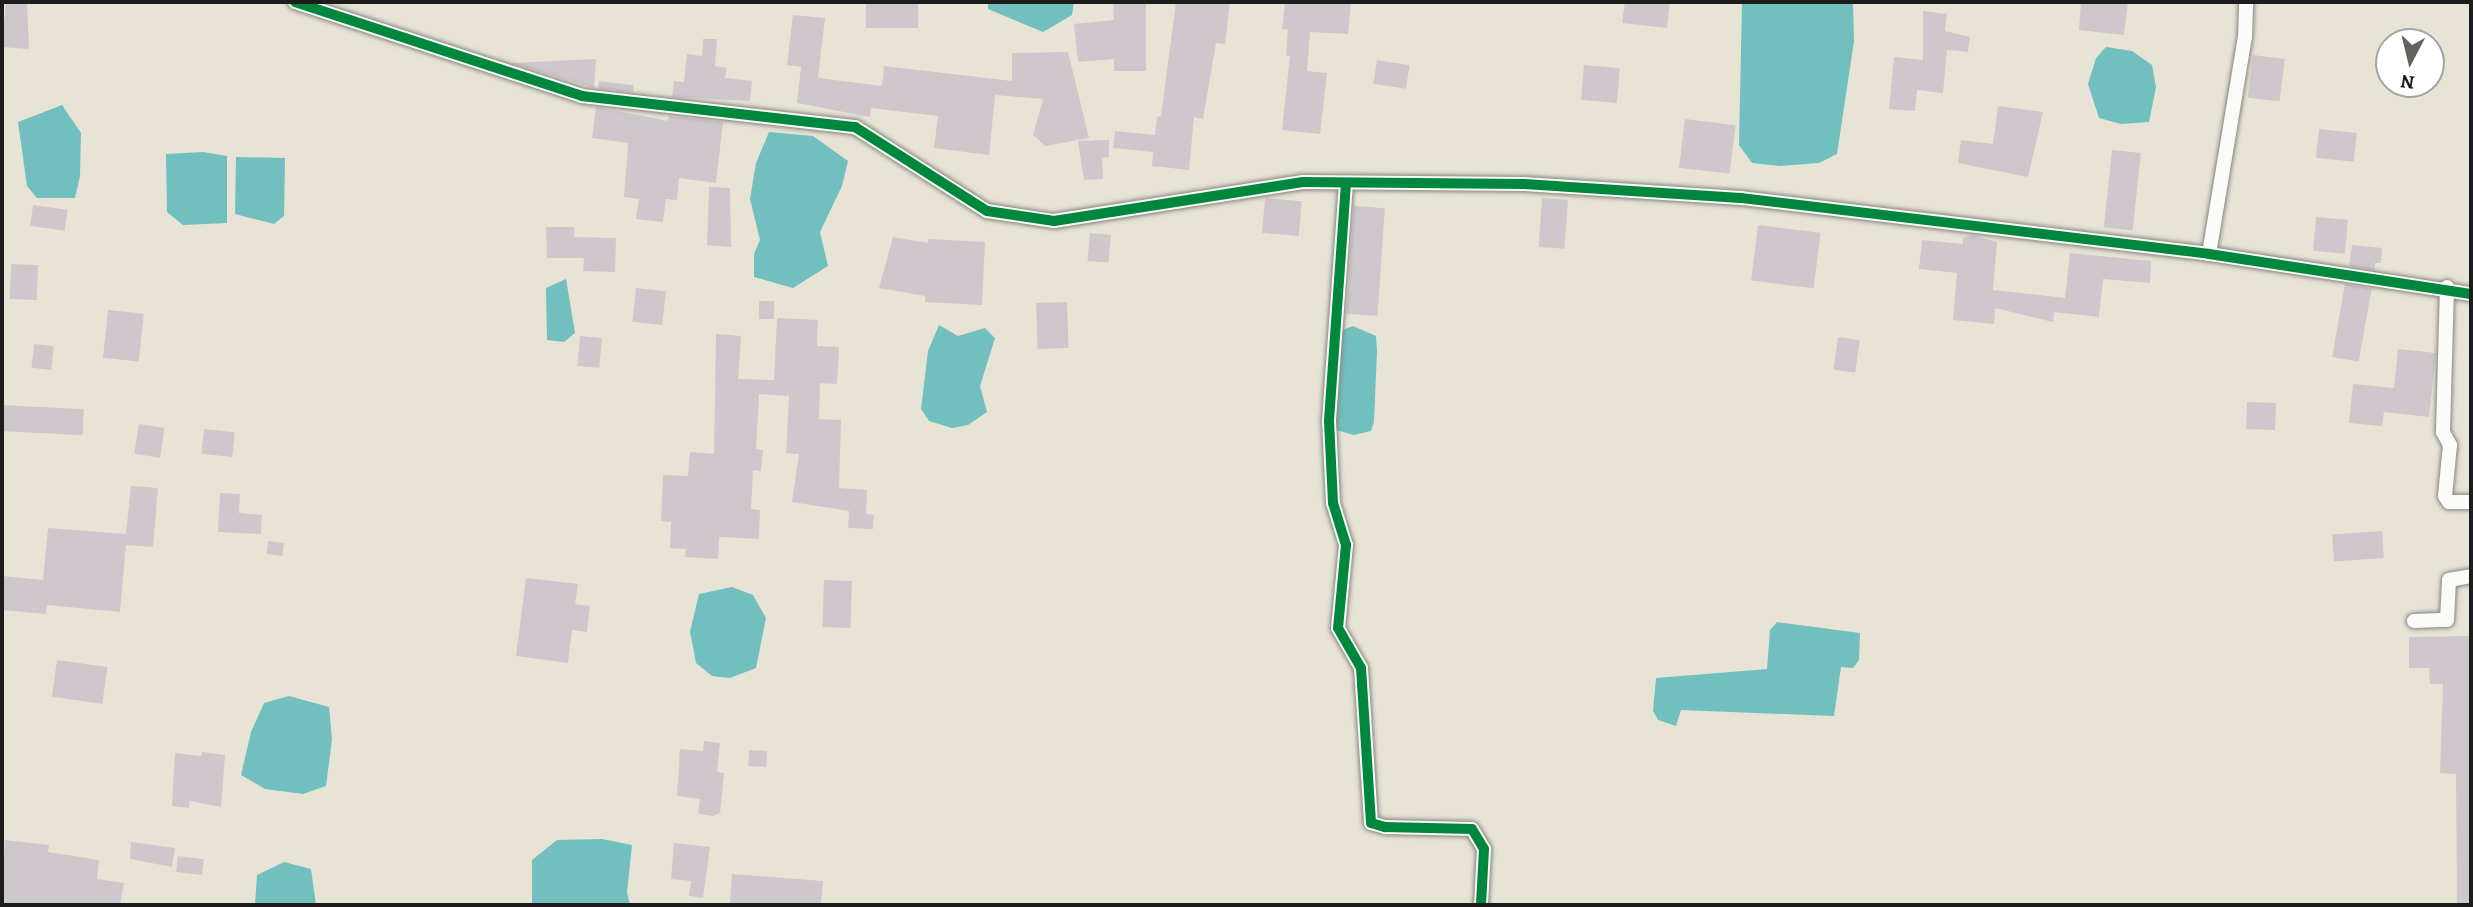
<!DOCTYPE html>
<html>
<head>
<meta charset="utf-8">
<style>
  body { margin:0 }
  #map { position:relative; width:2473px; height:907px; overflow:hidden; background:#e7e4d6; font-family:Alegreya,serif }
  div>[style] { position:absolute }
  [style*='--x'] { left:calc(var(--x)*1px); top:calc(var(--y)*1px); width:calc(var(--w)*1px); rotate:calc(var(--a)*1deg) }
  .water>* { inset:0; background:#71bfbf }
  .building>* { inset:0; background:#cec8cc; transform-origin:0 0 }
  .roads { filter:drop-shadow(0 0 2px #888680) drop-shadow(0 0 2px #888680) }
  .minor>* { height:14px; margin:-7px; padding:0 7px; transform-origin:7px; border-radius:7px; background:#fbfbf9 }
  .cycleway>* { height:10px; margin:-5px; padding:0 5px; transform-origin:5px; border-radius:5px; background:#00873e }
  span { translate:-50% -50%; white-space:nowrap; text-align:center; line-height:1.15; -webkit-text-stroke:5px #fff; paint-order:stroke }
  .frame { position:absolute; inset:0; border:4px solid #1c1c1c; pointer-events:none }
  .north { position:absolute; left:2375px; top:28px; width:70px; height:70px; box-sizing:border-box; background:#fff; border:2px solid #a4a4a4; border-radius:50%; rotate:187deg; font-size:19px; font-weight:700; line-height:28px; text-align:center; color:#1c1c1c }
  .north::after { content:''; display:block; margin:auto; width:24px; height:32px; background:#63625d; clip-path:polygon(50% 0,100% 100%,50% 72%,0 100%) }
</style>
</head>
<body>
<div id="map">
  <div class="water">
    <i style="clip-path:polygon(988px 2px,1074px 2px,1072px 15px,1043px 32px,988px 9px)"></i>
    <i style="clip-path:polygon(1742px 2px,1853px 2px,1854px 41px,1837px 154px,1819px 163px,1780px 166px,1752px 163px,1739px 145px)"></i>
    <i style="clip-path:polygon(2106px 47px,2132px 51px,2152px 65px,2156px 87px,2149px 122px,2121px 124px,2099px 118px,2088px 84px,2096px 58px)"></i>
    <i style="clip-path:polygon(62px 105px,81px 133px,80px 176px,75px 198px,37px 198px,27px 186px,18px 122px)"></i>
    <i style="clip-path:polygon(769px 132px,813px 136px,848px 161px,842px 186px,820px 232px,828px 266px,793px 288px,754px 277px,754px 254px,760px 240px,750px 199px,756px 163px)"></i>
    <i style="clip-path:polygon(203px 152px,227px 156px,227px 223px,183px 225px,167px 212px,166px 154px)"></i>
    <i style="clip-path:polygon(236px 157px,285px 158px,284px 216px,274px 224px,235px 214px)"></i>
    <i style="clip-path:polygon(566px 279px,575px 333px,564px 342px,547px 340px,546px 288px)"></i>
    <i style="clip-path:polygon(939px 325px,958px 336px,985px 328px,995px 338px,980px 386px,987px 412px,968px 425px,952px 428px,929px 421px,921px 409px,928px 351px)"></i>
    <i style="clip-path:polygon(1353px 326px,1376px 336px,1377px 351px,1374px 422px,1371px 431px,1354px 435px,1333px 429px,1340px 331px)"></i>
    <i style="clip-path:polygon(732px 587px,753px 595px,766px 618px,756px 668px,730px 678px,712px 676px,696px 663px,690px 632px,699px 594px)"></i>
    <i style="clip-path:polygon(1777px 622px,1860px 633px,1859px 660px,1853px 668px,1841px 667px,1834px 716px,1681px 710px,1676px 726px,1658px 720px,1653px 711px,1656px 678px,1767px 669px,1770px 630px)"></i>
    <i style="clip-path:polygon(289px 696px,329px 707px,332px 739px,326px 786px,303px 794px,265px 789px,241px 775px,251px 732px,264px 703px)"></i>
    <i style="clip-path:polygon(602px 839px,632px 845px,627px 892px,630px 905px,532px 905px,532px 860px,557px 840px)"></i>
    <i style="clip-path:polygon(284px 862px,311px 869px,316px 905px,255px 905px,257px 875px)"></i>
  </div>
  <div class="building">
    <i style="clip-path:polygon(6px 2px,27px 2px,29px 49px,2px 47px)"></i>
    <i style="left:866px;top:2px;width:52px;height:26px"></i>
    <i style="clip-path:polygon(1113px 2px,1146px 2px,1146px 71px,1114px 71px,1114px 59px,1078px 62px,1074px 24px,1114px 20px)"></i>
    <i style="clip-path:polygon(1176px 2px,1230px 2px,1225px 44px,1216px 43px,1203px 119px,1194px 117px,1189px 170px,1152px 166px,1153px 152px,1113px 148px,1115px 131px,1155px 135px,1157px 117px,1161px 116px)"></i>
    <i style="clip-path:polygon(1285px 2px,1351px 2px,1348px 34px,1310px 32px,1307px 71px,1327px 73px,1320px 134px,1282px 130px,1290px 56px,1286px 56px,1288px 30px,1282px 29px)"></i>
    <i style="clip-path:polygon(1625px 2px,1670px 2px,1667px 28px,1622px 23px)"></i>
    <i style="clip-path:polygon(2081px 2px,2128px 2px,2124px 35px,2079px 30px)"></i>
    <i style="clip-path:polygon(1923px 11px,1947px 14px,1945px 31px,1970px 37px,1968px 52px,1947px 50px,1943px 93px,1917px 90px,1915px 111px,1889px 109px,1894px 57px,1923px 60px)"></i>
    <i style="clip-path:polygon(793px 15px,825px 18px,818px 78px,882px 86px,884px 66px,1012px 81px,1012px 53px,1068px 52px,1089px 138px,1045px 146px,1033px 135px,1043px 99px,995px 95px,989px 155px,934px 148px,938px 116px,871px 108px,870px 117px,797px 103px,801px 67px,787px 65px)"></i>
    <i style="clip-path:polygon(703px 39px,717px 39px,715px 66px,727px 68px,725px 78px,752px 81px,750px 101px,672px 97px,674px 81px,684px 82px,687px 54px,702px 56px)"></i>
    <i style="left:2253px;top:55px;width:32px;height:43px;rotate:7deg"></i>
    <i style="clip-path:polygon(596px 59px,594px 88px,511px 63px)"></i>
    <i style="left:1377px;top:60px;width:33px;height:24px;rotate:9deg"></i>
    <i style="left:1584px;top:65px;width:36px;height:35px;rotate:5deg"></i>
    <i style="left:599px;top:81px;width:35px;height:7px;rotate:7deg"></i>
    <i style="clip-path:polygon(1998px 106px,2043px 112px,2028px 177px,1958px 163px,1961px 140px,1993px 144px)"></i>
    <i style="clip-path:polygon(596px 107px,668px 121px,669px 116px,723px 122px,716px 183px,679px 178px,677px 200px,666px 199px,663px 222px,636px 219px,639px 199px,624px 197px,628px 143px,592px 138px)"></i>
    <i style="left:1685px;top:119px;width:51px;height:49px;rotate:7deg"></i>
    <i style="left:2319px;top:129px;width:38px;height:29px;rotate:6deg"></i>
    <i style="clip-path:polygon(1109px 140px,1109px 157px,1102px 158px,1103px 179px,1084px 180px,1078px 141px)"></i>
    <i style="left:2112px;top:150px;width:29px;height:78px;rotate:6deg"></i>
    <i style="clip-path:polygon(709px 187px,730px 188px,731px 247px,707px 245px)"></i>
    <i style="left:1265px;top:198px;width:37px;height:35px;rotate:5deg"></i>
    <i style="left:1542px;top:198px;width:26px;height:49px;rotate:4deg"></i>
    <i style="left:33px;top:205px;width:35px;height:21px;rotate:8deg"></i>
    <i style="left:1354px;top:206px;width:31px;height:108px;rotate:4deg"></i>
    <i style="left:2316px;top:217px;width:32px;height:34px;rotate:5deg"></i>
    <i style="left:1758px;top:225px;width:63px;height:56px;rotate:7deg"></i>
    <i style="clip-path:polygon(546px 227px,574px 227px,574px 237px,616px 238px,615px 272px,583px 271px,584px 258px,547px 258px)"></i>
    <i style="left:1090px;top:233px;width:21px;height:28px;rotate:5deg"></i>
    <i style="clip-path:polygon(1973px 235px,1997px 242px,1993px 290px,2065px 298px,2070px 253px,2151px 261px,2150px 283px,2103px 279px,2099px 317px,2054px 312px,2053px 322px,1995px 308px,1994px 324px,1953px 320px,1957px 273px,1919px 269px,1922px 240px,1963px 244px,1963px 238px)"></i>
    <i style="clip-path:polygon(893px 237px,928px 243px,928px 239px,985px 242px,982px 305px,925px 302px,925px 296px,879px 288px)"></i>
    <i style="clip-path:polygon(2352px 245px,2382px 248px,2381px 263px,2375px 263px,2375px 270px,2349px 266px)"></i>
    <i style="left:11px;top:264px;width:27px;height:35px;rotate:2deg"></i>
    <i style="left:2345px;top:284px;width:27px;height:74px;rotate:10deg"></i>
    <i style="left:636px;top:288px;width:30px;height:34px;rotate:6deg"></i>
    <i style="left:759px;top:301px;width:15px;height:18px"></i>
    <i style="left:1067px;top:302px;width:46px;height:31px;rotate:88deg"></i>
    <i style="left:108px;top:310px;width:36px;height:48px;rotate:6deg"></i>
    <i style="clip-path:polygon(777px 318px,818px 320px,817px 346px,839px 347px,837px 384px,820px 383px,819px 419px,841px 420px,839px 488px,867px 490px,866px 514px,874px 515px,873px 529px,848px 528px,849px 511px,792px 502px,799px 454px,786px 453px,789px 396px,759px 394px,756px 449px,763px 450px,761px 471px,753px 470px,751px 509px,760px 510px,759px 539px,719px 537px,718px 559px,685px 557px,686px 549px,670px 548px,671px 522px,661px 521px,663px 475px,688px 476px,690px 452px,714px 454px,716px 334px,741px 336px,738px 379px,774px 380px)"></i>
    <i style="left:580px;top:336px;width:22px;height:30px;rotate:5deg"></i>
    <i style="left:1838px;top:337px;width:22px;height:33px;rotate:8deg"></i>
    <i style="left:34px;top:344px;width:20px;height:24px;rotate:6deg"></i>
    <i style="clip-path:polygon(2398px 349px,2436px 353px,2429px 417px,2384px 412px,2382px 426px,2349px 423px,2353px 384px,2394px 388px)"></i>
    <i style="left:2247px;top:402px;width:29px;height:27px;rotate:2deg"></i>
    <i style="left:2px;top:405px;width:82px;height:26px;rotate:3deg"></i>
    <i style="left:139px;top:424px;width:26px;height:30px;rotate:9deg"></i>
    <i style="left:204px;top:429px;width:31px;height:25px;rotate:6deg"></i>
    <i style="clip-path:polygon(131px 486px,158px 488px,153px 547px,126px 545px,120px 612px,47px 605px,46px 614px,2px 610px,2px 576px,43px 580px,48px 528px,126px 534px)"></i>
    <i style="clip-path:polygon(220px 493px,240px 494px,239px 513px,262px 515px,261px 534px,218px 532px)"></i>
    <i style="left:2382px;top:531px;width:27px;height:50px;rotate:86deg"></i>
    <i style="left:268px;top:541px;width:16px;height:13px;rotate:7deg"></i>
    <i style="clip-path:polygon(526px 578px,578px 584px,575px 604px,590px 606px,587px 632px,572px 630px,568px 663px,516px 656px)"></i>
    <i style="left:824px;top:580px;width:28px;height:47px;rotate:2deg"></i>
    <i style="clip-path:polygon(2471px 636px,2471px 905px,2457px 905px,2456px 774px,2440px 773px,2443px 684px,2430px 684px,2429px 668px,2409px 668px,2409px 637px)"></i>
    <i style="left:57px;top:660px;width:51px;height:37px;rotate:8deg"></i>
    <i style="clip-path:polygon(704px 741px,720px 743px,717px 772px,724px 773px,720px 813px,713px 816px,698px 814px,700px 799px,677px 796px,680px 749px,703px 751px)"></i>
    <i style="left:749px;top:750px;width:18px;height:16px;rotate:3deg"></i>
    <i style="clip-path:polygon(202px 752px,225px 755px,221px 807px,190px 801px,189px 808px,172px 806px,175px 753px,201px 756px)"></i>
    <i style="clip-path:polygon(5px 840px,49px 845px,48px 852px,99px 860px,97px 879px,124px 883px,120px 905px,2px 905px)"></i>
    <i style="clip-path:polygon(131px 842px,175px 848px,172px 867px,130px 859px)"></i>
    <i style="clip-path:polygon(674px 843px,710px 847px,703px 898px,689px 896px,691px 881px,671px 879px)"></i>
    <i style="left:178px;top:856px;width:26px;height:16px;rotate:7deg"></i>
    <i style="clip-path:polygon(732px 874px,823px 881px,821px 905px,730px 905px)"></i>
  </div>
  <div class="roads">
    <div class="minor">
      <i style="--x:295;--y:2;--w:302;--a:18.1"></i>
      <i style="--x:582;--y:96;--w:275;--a:6.5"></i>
      <i style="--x:855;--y:127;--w:156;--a:32.5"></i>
      <i style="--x:987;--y:211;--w:68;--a:8.5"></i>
      <i style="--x:1054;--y:221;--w:252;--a:-8.9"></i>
      <i style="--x:1303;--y:182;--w:221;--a:0.5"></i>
      <i style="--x:1524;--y:184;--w:217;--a:3.7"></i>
      <i style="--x:1741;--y:198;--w:471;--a:6.8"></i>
      <i style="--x:2209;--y:254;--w:265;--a:8.7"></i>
      <i style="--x:1346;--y:183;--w:239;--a:94.1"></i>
      <i style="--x:1329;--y:421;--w:82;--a:87.2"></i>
      <i style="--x:1333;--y:503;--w:44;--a:72.8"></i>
      <i style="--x:1346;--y:545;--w:83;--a:95.5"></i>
      <i style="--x:1338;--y:628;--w:46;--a:60.1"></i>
      <i style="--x:1361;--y:668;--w:155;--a:86.3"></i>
      <i style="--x:1371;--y:823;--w:15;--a:16"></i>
      <i style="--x:1385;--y:827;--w:87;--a:1.3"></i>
      <i style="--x:1472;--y:829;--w:23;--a:59"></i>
      <i style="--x:1484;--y:849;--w:56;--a:93.1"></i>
      <i style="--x:2209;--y:254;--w:220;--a:-80.6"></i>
      <i style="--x:2245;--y:37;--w:35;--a:-88"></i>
      <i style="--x:2447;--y:287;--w:145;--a:91.6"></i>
      <i style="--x:2443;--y:432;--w:15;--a:62"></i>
      <i style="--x:2450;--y:445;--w:51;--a:95.6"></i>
      <i style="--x:2445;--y:496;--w:7;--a:56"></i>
      <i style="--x:2449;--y:502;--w:22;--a:0"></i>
      <i style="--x:2414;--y:621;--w:33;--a:-2"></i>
      <i style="--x:2447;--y:620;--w:40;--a:-87.1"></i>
      <i style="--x:2449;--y:580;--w:22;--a:-10"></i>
    </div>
  </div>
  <div class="cycleway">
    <i style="--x:295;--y:2;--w:302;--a:18.1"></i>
    <i style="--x:582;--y:96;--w:275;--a:6.5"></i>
    <i style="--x:855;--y:127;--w:156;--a:32.5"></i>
    <i style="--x:987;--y:211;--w:68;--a:8.5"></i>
    <i style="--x:1054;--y:221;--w:252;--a:-8.9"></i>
    <i style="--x:1303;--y:182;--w:221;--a:0.5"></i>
    <i style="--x:1524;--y:184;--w:217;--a:3.7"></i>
    <i style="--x:1741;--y:198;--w:471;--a:6.8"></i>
    <i style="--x:2209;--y:254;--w:265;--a:8.7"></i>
    <i style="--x:1346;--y:183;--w:239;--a:94.1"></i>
    <i style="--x:1329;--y:421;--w:82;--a:87.2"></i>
    <i style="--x:1333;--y:503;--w:44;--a:72.8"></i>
    <i style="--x:1346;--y:545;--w:83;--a:95.5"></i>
    <i style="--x:1338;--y:628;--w:46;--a:60.1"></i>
    <i style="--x:1361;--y:668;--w:155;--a:86.3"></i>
    <i style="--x:1371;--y:823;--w:15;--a:16"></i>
    <i style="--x:1385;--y:827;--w:87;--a:1.3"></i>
    <i style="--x:1472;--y:829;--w:23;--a:59"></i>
    <i style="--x:1484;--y:849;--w:56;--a:93.1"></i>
  </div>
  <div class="frame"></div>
  <div class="north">N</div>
</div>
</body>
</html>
